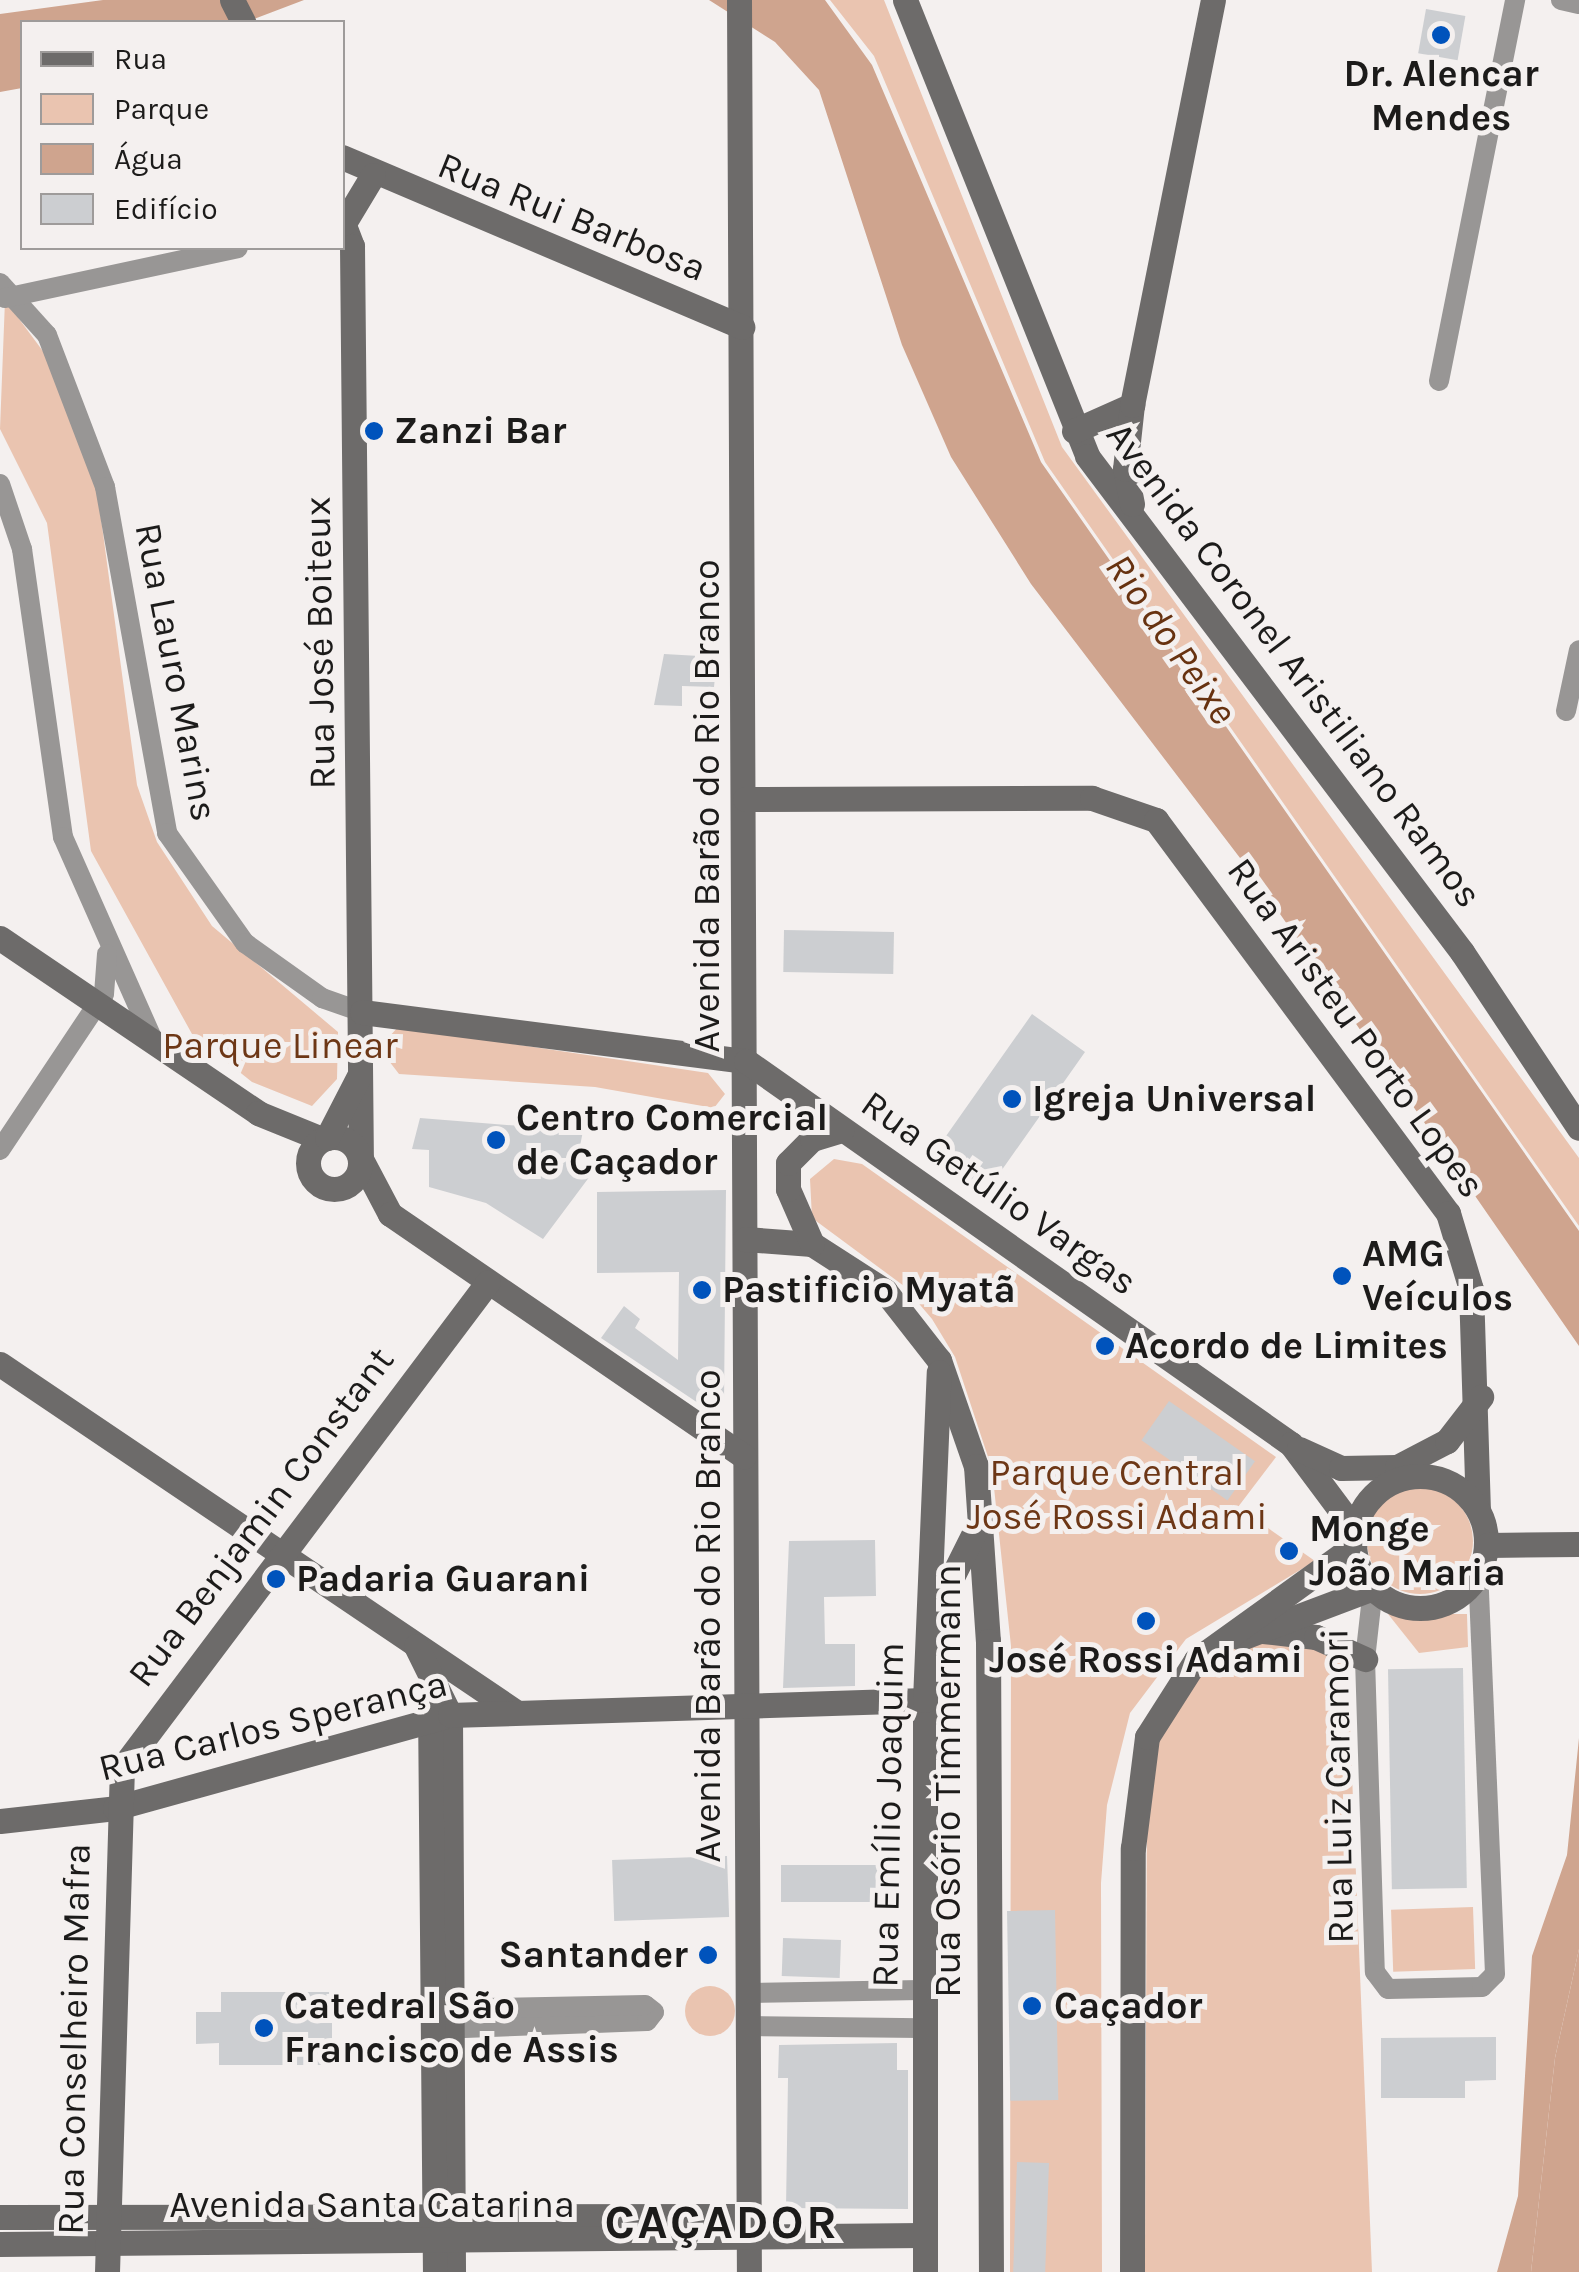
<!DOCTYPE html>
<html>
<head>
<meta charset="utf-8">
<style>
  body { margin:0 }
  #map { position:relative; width:1579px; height:2272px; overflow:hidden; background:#f4f0ef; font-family:Karla,sans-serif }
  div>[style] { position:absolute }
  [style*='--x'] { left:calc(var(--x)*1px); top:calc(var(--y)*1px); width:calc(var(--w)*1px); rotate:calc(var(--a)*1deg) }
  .green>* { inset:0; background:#eac4b0; transform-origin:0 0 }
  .round { border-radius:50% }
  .forest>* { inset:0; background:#cfa58f }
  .water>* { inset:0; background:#cfa48e }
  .building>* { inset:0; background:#ccced1; transform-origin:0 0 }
  .street>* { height:20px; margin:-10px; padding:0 10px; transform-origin:10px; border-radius:10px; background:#989695 }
  .secondary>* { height:25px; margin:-12.5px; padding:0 12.5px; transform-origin:12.5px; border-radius:12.5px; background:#6d6b6a }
  .secondary>.ring { margin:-12.5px; padding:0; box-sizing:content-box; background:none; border:25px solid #6d6b6a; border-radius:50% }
  .dots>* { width:28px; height:28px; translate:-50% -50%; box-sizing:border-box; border:5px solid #f4f0ef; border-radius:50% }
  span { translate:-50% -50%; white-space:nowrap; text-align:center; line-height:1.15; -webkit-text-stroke:10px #f4f0ef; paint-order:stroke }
  .poi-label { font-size:38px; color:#1c1b1a; font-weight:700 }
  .left { translate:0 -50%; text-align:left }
  .right { translate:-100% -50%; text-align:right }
  .street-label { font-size:38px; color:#1c1b1a }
  .park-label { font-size:38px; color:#6d3716 }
  .water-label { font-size:40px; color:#673210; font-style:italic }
  .district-label { font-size:48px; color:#1c1b1a; font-weight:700; letter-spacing:2.5px }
  .legend { position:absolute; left:20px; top:20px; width:325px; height:230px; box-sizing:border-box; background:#f4f0ef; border:2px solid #9e9b9a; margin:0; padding:12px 18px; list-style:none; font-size:30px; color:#1c1b1a }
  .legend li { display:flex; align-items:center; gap:20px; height:50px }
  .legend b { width:50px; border:2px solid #9e9b9a }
</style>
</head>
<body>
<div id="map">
  <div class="green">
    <i style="clip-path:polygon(830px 0,884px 0,1062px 447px,1579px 1158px,1579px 1226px,1045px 462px,874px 56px)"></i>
    <i style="clip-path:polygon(5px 300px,48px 358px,97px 489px,137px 785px,157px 842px,212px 926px,338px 1032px,337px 1079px,312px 1106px,252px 1082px,192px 1034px,91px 851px,47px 523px,0 429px)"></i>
    <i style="clip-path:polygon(398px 1027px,708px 1073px,725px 1094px,714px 1108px,595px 1087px,399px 1074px,379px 1048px)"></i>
    <i style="clip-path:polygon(834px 1159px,862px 1164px,1276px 1457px,1238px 1507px,1315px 1561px,1186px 1639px,1130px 1713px,1107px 1805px,1101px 1883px,1102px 2272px,1010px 2272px,1011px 1646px,992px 1469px,955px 1357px,932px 1319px,904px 1286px,812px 1218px,810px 1179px)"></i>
    <i class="round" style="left:1367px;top:1488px;width:106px;height:106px"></i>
    <i style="clip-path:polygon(1388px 1614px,1467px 1614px,1468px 1647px,1419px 1653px)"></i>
    <i style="clip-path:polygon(1245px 1641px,1305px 1641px,1345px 1663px,1348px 1675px,1372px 2272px,1145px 2272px,1147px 1803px,1161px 1718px,1215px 1657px)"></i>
    <i style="left:1473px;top:1907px;width:62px;height:82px;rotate:88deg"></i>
    <i class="round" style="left:685px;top:1986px;width:50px;height:50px"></i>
  </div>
  <div class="forest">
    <i style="clip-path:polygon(1579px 1738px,1579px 1949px,1555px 2058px,1531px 2272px,1497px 2272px,1518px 2196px,1532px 1956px,1567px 1855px)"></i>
  </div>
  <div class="water">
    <i style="clip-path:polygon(103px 0,304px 0,246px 22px,22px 22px,22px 88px,0 92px,0 14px)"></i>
    <i style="clip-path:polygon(709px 0,825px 0,872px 65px,1041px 462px,1579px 1231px,1579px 1346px,1253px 875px,1031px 584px,951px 457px,902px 345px,819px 90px,775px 42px)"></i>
    <i style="clip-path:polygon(1579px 1949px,1579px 2272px,1531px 2272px,1555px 2058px)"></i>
  </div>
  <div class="building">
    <i style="left:1426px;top:9px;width:40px;height:45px;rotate:10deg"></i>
    <i style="clip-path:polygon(664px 654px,717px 657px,714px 687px,682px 686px,682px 706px,654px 705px)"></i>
    <i style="left:784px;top:930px;width:110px;height:42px;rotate:1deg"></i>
    <i style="clip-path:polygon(1032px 1014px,1085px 1052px,992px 1184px,979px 1174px,972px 1184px,944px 1163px,950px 1154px,939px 1146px)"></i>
    <i style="clip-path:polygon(420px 1118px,583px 1131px,576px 1166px,596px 1168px,543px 1239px,486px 1203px,429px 1187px,429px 1150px,412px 1149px)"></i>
    <i style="clip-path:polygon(726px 1190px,724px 1403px,710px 1411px,601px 1338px,624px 1306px,640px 1319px,635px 1328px,678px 1360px,679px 1272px,597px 1273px,597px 1192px)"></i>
    <i style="left:1169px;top:1401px;width:105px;height:48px;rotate:35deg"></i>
    <i style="clip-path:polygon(875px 1540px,876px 1596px,824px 1597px,825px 1644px,855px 1644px,855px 1686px,783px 1688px,789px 1541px)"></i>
    <i style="left:1463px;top:1668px;width:220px;height:75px;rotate:89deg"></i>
    <i style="left:727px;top:1856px;width:61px;height:115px;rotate:88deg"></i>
    <i style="left:781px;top:1865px;width:117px;height:37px"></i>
    <i style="left:1055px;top:1910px;width:190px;height:48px;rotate:89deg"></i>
    <i style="left:841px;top:1940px;width:38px;height:58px;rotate:92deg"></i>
    <i style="clip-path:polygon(221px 1992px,332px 1992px,332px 2065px,219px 2065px,219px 2043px,196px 2044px,196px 2012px,221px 2012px)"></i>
    <i style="clip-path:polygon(1496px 2037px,1496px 2080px,1465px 2081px,1465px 2098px,1381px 2098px,1381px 2038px)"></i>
    <i style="clip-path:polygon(897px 2043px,897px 2070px,908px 2070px,908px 2209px,786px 2208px,788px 2078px,778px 2078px,779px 2045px)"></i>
    <i style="left:1017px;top:2162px;width:32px;height:110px;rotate:2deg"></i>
  </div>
  <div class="street">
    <i style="--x:1561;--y:0;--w:18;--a:13"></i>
    <i style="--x:0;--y:283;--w:70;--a:47.9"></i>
    <i style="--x:47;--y:335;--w:163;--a:69.1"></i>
    <i style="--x:105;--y:487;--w:352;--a:79.8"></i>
    <i style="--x:167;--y:833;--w:135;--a:54.7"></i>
    <i style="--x:245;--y:943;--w:95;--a:35.5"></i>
    <i style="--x:322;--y:998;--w:42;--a:19.3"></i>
    <i style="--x:5;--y:298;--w:238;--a:-12.1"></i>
    <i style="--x:1439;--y:381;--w:389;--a:-78.7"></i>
    <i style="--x:0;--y:484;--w:69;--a:71.3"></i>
    <i style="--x:22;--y:549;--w:291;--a:81.9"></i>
    <i style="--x:63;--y:837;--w:224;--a:66.1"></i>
    <i style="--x:1566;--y:711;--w:62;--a:-78"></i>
    <i style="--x:0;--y:1150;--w:187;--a:-56.3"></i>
    <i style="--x:104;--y:994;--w:40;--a:-85.7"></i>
    <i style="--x:1373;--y:1588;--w:71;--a:96.4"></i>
    <i style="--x:1365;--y:1659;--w:313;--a:88.2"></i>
    <i style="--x:1375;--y:1972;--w:21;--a:53"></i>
    <i style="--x:1388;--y:1989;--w:94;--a:-1.2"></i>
    <i style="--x:1482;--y:1987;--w:18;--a:-45"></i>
    <i style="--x:1495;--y:1974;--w:400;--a:-92.4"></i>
    <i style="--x:747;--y:1993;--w:174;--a:-1"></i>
    <i style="--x:747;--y:2026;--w:174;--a:0.7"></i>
    <i style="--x:439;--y:2029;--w:208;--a:-2.2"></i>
    <i style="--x:647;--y:2021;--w:11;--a:-52"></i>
    <i style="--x:654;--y:2012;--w:11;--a:-142"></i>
    <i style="--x:645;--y:2005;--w:204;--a:178.9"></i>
  </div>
  <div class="secondary">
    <i style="--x:232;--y:0;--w:25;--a:63"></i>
    <i style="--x:739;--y:0;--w:2272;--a:89.75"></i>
    <i style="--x:905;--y:0;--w:491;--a:68.2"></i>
    <i style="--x:1087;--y:456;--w:622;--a:52.91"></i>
    <i style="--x:1462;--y:952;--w:211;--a:56.4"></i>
    <i style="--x:342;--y:157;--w:435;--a:23"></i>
    <i style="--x:342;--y:220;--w:28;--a:69"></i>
    <i style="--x:352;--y:246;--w:913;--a:89.44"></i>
    <i style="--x:361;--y:1159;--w:62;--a:62.2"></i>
    <i style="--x:390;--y:1214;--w:429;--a:34.4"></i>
    <i style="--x:344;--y:223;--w:56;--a:-58.9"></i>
    <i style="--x:1074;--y:431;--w:64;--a:-24.1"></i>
    <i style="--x:1132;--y:504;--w:36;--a:-101"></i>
    <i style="--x:1125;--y:469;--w:64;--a:-83.8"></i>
    <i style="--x:1132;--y:405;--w:413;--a:-78.7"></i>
    <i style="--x:745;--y:799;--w:347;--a:-0.2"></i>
    <i style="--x:1092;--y:798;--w:68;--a:19"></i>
    <i style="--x:1156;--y:820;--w:490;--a:53.4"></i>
    <i style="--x:1448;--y:1213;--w:79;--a:73.2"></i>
    <i style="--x:1471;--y:1289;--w:220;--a:88.2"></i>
    <i style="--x:0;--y:938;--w:312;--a:34.1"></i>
    <i style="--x:258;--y:1113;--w:69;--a:22.1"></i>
    <i style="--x:362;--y:1012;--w:387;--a:7.3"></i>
    <i style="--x:746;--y:1061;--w:666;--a:35.1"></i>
    <i style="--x:1291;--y:1444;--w:107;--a:53.3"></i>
    <i class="ring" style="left:308px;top:1137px;width:27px;height:27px"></i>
    <i style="--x:327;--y:1138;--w:70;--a:-62.7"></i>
    <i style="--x:745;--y:1239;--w:67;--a:4.3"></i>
    <i style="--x:812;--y:1244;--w:87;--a:32.8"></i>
    <i style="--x:885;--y:1291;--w:88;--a:52"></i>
    <i style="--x:939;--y:1360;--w:112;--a:70.8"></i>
    <i style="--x:976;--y:1466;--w:175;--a:86.1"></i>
    <i style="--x:988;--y:1641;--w:631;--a:89.73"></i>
    <i style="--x:812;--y:1244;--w:60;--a:-113.6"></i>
    <i style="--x:788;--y:1189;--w:26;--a:-90"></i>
    <i style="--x:788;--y:1163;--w:34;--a:-45"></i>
    <i style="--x:812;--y:1139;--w:31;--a:-17"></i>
    <i style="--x:0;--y:1364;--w:622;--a:34"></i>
    <i style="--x:1299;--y:1449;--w:46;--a:24.3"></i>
    <i style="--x:1341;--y:1468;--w:56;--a:-1"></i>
    <i style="--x:1397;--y:1467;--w:56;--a:-27.5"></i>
    <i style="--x:1447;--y:1441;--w:56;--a:-52.3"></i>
    <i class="ring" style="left:1354px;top:1476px;width:107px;height:107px"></i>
    <i style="--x:1487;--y:1545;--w:92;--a:-0.6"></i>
    <i style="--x:933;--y:1615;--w:105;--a:-63.4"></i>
    <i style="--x:1263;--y:1631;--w:53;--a:6.5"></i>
    <i style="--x:1316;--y:1637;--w:54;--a:24.2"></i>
    <i style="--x:1241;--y:1638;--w:141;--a:-20.7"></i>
    <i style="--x:416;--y:1646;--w:77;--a:63.8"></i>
    <i style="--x:450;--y:1715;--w:557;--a:89.69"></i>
    <i style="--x:430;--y:1704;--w:568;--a:89.5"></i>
    <i style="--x:0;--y:1821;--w:116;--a:-6.4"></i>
    <i style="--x:115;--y:1808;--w:348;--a:-15.5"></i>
    <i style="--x:450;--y:1715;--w:475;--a:-1.8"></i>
    <i style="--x:0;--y:2217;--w:748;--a:-0.08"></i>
    <i style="--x:0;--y:2244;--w:924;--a:-0.56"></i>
    <i style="--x:107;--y:2272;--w:504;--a:-88.3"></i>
    <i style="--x:122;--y:1768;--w:608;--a:-53.02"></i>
    <i style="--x:925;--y:2272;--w:572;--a:-90"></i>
    <i style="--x:925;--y:1700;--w:328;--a:-87.6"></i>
    <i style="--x:1132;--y:2272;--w:424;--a:-89.9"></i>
    <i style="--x:1133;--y:1848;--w:112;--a:-82.8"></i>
    <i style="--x:1147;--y:1737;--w:91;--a:-57.5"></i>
    <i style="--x:1196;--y:1660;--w:195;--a:-35.8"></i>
  </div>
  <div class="dots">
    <i style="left:1441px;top:35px;background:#0053bc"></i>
    <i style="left:374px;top:431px;background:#0053bc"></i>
    <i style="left:1012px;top:1099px;background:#0053bc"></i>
    <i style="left:496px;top:1140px;background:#0053bc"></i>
    <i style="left:1342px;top:1276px;background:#0053bc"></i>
    <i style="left:702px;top:1290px;background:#0053bc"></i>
    <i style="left:1105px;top:1346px;background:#0053bc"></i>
    <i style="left:1289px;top:1551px;background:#0053bc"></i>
    <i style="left:276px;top:1579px;background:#0053bc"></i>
    <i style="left:1146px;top:1621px;background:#0053bc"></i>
    <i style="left:708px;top:1955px;background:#0053bc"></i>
    <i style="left:1032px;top:2006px;background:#0053bc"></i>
    <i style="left:264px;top:2028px;background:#0053bc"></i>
  </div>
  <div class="poi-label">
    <span style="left:1441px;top:96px">Dr. Alencar<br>Mendes</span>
    <span class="left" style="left:394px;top:431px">Zanzi Bar</span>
    <span class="left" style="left:1032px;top:1099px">Igreja Universal</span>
    <span class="left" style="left:516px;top:1140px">Centro Comercial<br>de Caçador</span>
    <span class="left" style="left:1362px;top:1276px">AMG<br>Veículos</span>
    <span class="left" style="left:722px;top:1290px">Pastificio Myatã</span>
    <span class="left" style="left:1125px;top:1346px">Acordo de Limites</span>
    <span class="left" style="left:1309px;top:1551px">Monge<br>João Maria</span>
    <span class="left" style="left:296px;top:1579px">Padaria Guarani</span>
    <span style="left:1146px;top:1660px">José Rossi Adami</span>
    <span class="right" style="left:688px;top:1955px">Santander</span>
    <span class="left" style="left:284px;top:2028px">Catedral São<br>Francisco de Assis</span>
    <span class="left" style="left:1054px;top:2006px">Caçador</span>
  </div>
  <div class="street-label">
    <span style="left:572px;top:217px;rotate:22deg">Rua Rui Barbosa</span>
    <span style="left:320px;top:643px;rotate:-91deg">Rua José Boiteux</span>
    <span style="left:1294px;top:665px;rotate:53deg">Avenida Coronel Aristiliano Ramos</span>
    <span style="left:176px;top:672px;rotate:79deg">Rua Lauro Marins</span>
    <span style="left:707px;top:806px;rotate:-90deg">Avenida Barão do Rio Branco</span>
    <span style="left:1356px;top:1028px;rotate:54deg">Rua Aristeu Porto Lopes</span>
    <span style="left:999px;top:1193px;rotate:35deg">Rua Getúlio Vargas</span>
    <span style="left:261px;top:1517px;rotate:-53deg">Rua Benjamin Constant</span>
    <span style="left:708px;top:1616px;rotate:-90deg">Avenida Barão do Rio Branco</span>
    <span style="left:273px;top:1726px;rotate:-14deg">Rua Carlos Sperança</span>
    <span style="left:948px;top:1781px;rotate:-90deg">Rua Osório Timmermann</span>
    <span style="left:1338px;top:1786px;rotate:-91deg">Rua Luiz Caramori</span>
    <span style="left:888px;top:1815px;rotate:-89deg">Rua Emílio Joaquim</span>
    <span style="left:74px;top:2039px;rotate:-89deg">Rua Conselheiro Mafra</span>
    <span style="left:372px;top:2205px">Avenida Santa Catarina</span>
  </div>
  <div class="park-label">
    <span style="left:280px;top:1046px">Parque Linear</span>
    <span style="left:1117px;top:1495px">Parque Central<br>José Rossi Adami</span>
  </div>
  <div class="water-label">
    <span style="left:1171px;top:639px;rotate:55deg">Rio do Peixe</span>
  </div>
  <div class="district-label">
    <span style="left:722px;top:2223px">CAÇADOR</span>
  </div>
  <ul class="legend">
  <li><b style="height:12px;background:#6d6b6a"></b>Rua</li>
  <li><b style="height:28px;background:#eac4b0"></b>Parque</li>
  <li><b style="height:28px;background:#cfa48e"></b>Água</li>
  <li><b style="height:28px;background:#ccced1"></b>Edifício</li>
  </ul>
</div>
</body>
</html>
